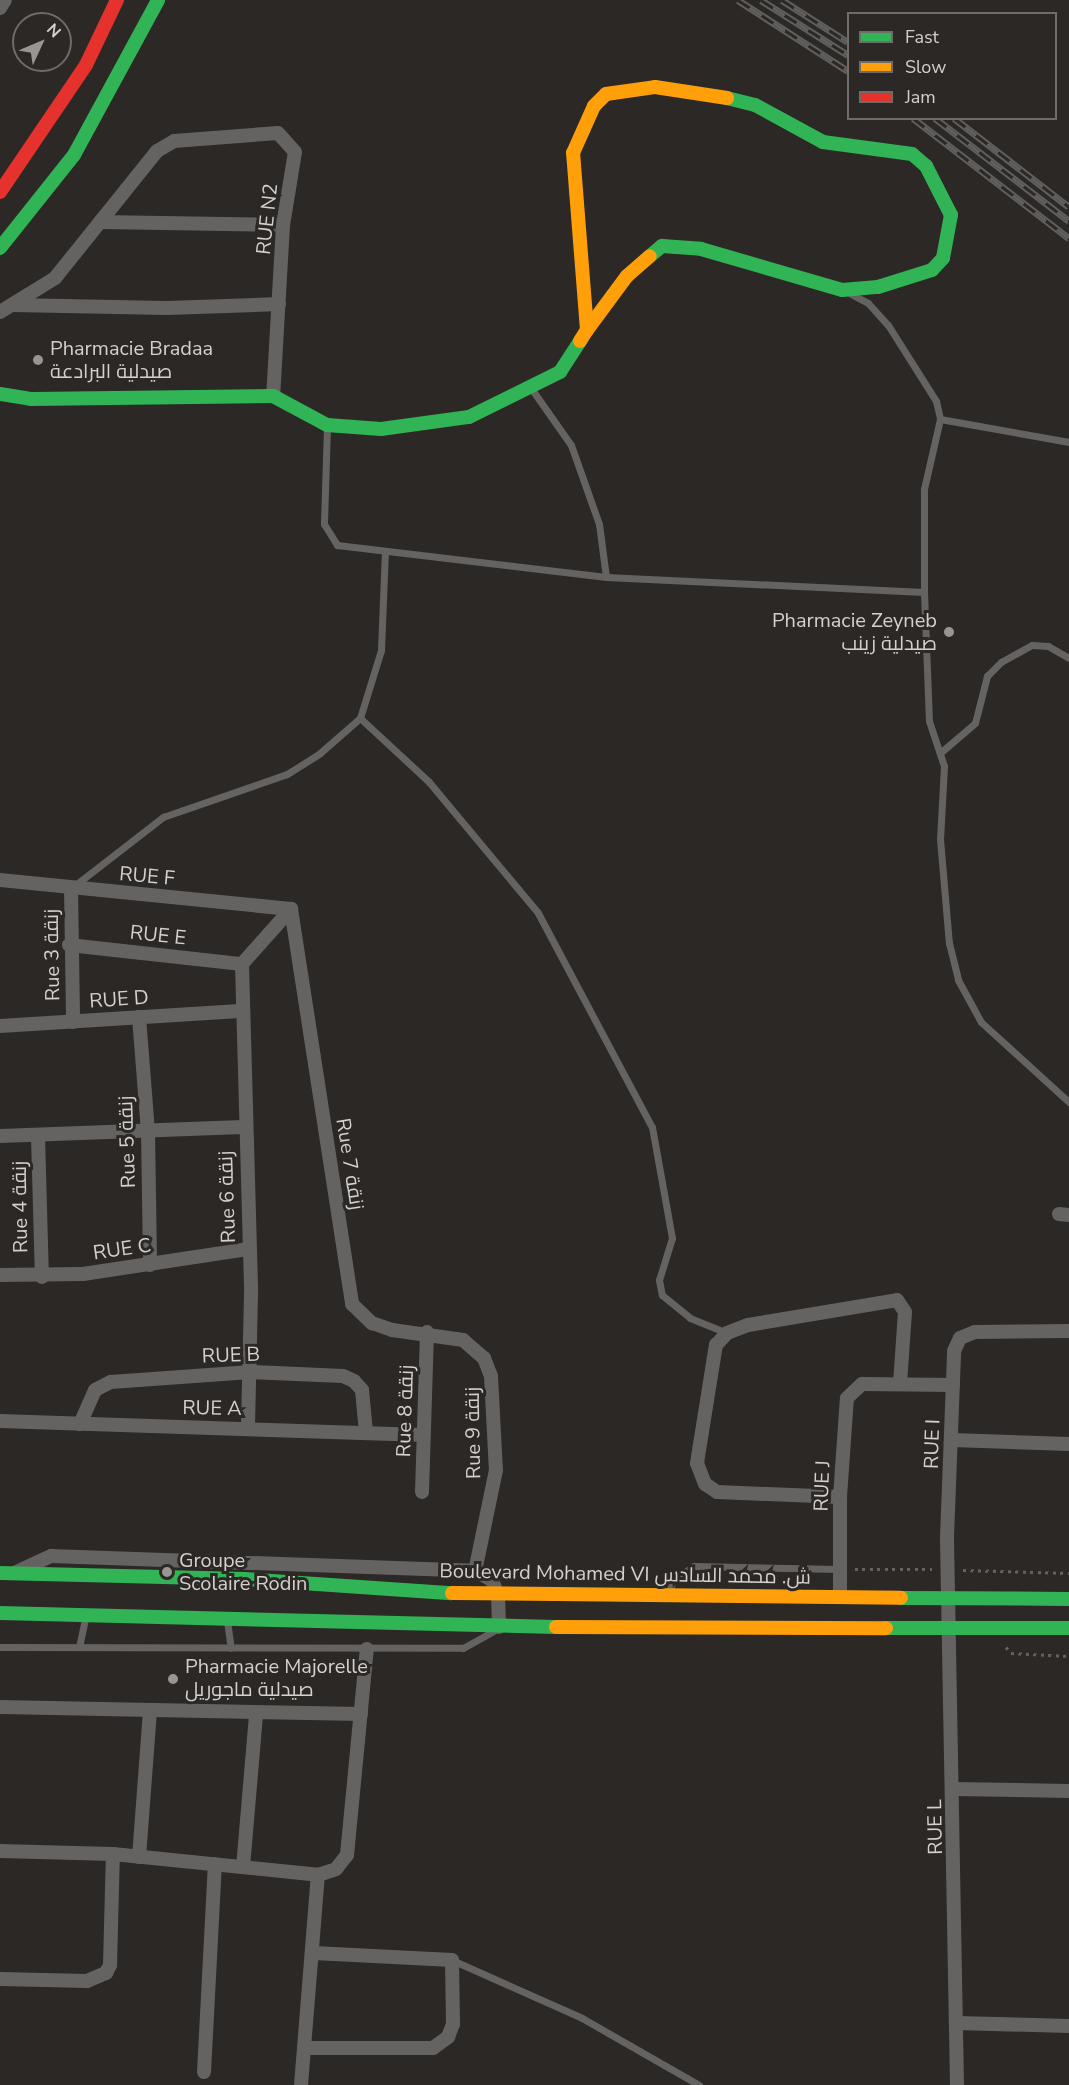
<!DOCTYPE html>
<html>
<head>
<meta charset="utf-8">
<style>
  body { margin:0 }
  #map { position:relative; width:1069px; height:2085px; overflow:hidden; background:#2b2826; font-family:"Nunito Sans",Cairo,sans-serif }
  div>[style] { position:absolute }
  [style*='--x'] { left:calc(var(--x)*1px); top:calc(var(--y)*1px); width:calc(var(--w)*1px); rotate:calc(var(--a)*1deg) }
  .path>* { height:3px; margin-top:-1.5px; transform-origin:0; background:repeating-linear-gradient(90deg,#636261 0 3px,transparent 0 7.5px) }
  .lane>* { height:7px; margin:-3.5px; padding:0 3.5px; transform-origin:3.5px; border-radius:3.5px; background:#656362 }
  .street>* { height:14px; margin:-7px; padding:0 7px; transform-origin:7px; border-radius:7px; background:#656362 }
  .fast>* { height:14px; margin:-7px; padding:0 7px; transform-origin:7px; border-radius:7px; background:#30b455 }
  .slow>* { height:14px; margin:-7px; padding:0 7px; transform-origin:7px; border-radius:7px; background:#ff9f0a }
  .jam>* { height:14px; margin:-7px; padding:0 7px; transform-origin:7px; border-radius:7px; background:#e5322d }
  .rail>* { height:7px; margin-top:-3.5px; transform-origin:0; background:repeating-linear-gradient(90deg,#2c2825 0 14px,#615f5d 0 28px); box-sizing:border-box; border-block:2px solid #615f5d }
  .dots>* { width:16px; height:16px; translate:-50% -50%; box-sizing:border-box; border:3px solid #2c2825; border-radius:50% }
  span { translate:-50% -50%; white-space:nowrap; text-align:center; line-height:1.15; -webkit-text-stroke:6px #2c2825; paint-order:stroke }
  .street-label { font-size:20px; color:#d3d0ce }
  .poi-label { font-size:20px; color:#d3d0ce }
  .left { translate:0 -50%; text-align:left }
  .right { translate:-100% -50%; text-align:right }
  .legend { position:absolute; left:847px; top:12px; width:210px; height:108px; box-sizing:border-box; background:#2c2825; border:2px solid #6f6b69; margin:0; padding:8px 10px; list-style:none; font-size:18px; color:#d3d0ce }
  .legend li { display:flex; align-items:center; gap:12px; height:30px }
  .legend b { width:30px; border:2px solid #6f6b69 }
  .north { position:absolute; left:12px; top:12px; width:60px; height:60px; box-sizing:border-box; background:#2c2825; border:2px solid #6f6b69; border-radius:50%; rotate:46deg; font-size:16px; font-weight:700; line-height:24px; text-align:center; color:#d3d0ce }
  .north::after { content:''; display:block; margin:auto; width:21px; height:27px; background:#989593; clip-path:polygon(50% 0,100% 100%,50% 72%,0 100%) }
</style>
</head>
<body>
<div id="map">
  <div class="path">
    <i style="--x:855;--y:1569;--w:77;--a:0"></i>
    <i style="--x:963;--y:1570;--w:106;--a:1.6"></i>
    <i style="--x:1006;--y:1647;--w:8;--a:50"></i>
    <i style="--x:1011;--y:1653;--w:58;--a:3"></i>
  </div>
  <div class="lane">
    <i style="--x:851;--y:294;--w:19;--a:28"></i>
    <i style="--x:868;--y:303;--w:30;--a:48"></i>
    <i style="--x:888;--y:325;--w:90;--a:57.7"></i>
    <i style="--x:936;--y:401;--w:18;--a:77"></i>
    <i style="--x:940;--y:419;--w:72;--a:102.9"></i>
    <i style="--x:924;--y:489;--w:103;--a:90"></i>
    <i style="--x:924;--y:592;--w:129;--a:87.8"></i>
    <i style="--x:929;--y:721;--w:47;--a:71.6"></i>
    <i style="--x:944;--y:766;--w:73;--a:93.1"></i>
    <i style="--x:940;--y:839;--w:104;--a:85.1"></i>
    <i style="--x:949;--y:943;--w:38;--a:76"></i>
    <i style="--x:958;--y:980;--w:48;--a:61.3"></i>
    <i style="--x:981;--y:1022;--w:119;--a:42.3"></i>
    <i style="--x:533;--y:391;--w:66;--a:54.9"></i>
    <i style="--x:571;--y:445;--w:84;--a:70.5"></i>
    <i style="--x:599;--y:524;--w:53;--a:82.5"></i>
    <i style="--x:940;--y:419;--w:131;--a:10.1"></i>
    <i style="--x:327;--y:427;--w:97;--a:91.8"></i>
    <i style="--x:324;--y:524;--w:25;--a:58"></i>
    <i style="--x:337;--y:545;--w:271;--a:6.8"></i>
    <i style="--x:606;--y:577;--w:318;--a:2.7"></i>
    <i style="--x:360;--y:718;--w:94;--a:42.8"></i>
    <i style="--x:429;--y:782;--w:170;--a:50.2"></i>
    <i style="--x:538;--y:913;--w:242;--a:62"></i>
    <i style="--x:652;--y:1127;--w:113;--a:79.8"></i>
    <i style="--x:672;--y:1238;--w:44;--a:107.2"></i>
    <i style="--x:659;--y:1280;--w:15;--a:79"></i>
    <i style="--x:662;--y:1295;--w:36;--a:39"></i>
    <i style="--x:690;--y:1318;--w:40;--a:22"></i>
    <i style="--x:940;--y:753;--w:46;--a:-40.6"></i>
    <i style="--x:975;--y:723;--w:49;--a:-75.7"></i>
    <i style="--x:987;--y:676;--w:20;--a:-45"></i>
    <i style="--x:1001;--y:662;--w:35;--a:-29"></i>
    <i style="--x:1032;--y:645;--w:16;--a:4"></i>
    <i style="--x:1048;--y:646;--w:24;--a:30"></i>
    <i style="--x:74;--y:886;--w:113;--a:-37.8"></i>
    <i style="--x:163;--y:817;--w:131;--a:-19.1"></i>
    <i style="--x:287;--y:774;--w:39;--a:-32"></i>
    <i style="--x:320;--y:753;--w:53;--a:-41.2"></i>
    <i style="--x:360;--y:718;--w:71;--a:-72.8"></i>
    <i style="--x:381;--y:650;--w:99;--a:-87.7"></i>
    <i style="--x:668;--y:1595;--w:16;--a:-72"></i>
    <i style="--x:673;--y:1580;--w:25;--a:-34"></i>
    <i style="--x:694;--y:1566;--w:145;--a:1.2"></i>
    <i style="--x:227;--y:1621;--w:27;--a:82"></i>
    <i style="--x:0;--y:1647;--w:463;--a:0.1"></i>
    <i style="--x:463;--y:1648;--w:35;--a:-29"></i>
    <i style="--x:79;--y:1647;--w:30;--a:-78"></i>
    <i style="--x:452;--y:1960;--w:142;--a:24"></i>
    <i style="--x:582;--y:2018;--w:135;--a:29.8"></i>
  </div>
  <div class="street">
    <i style="--x:0;--y:8;--w:9;--a:-58"></i>
    <i style="--x:100;--y:222;--w:183;--a:0.9"></i>
    <i style="--x:12;--y:305;--w:155;--a:1.1"></i>
    <i style="--x:167;--y:308;--w:112;--a:-2"></i>
    <i style="--x:0;--y:312;--w:65;--a:-31.7"></i>
    <i style="--x:55;--y:278;--w:163;--a:-51.2"></i>
    <i style="--x:157;--y:151;--w:20;--a:-30"></i>
    <i style="--x:174;--y:141;--w:104;--a:-4.4"></i>
    <i style="--x:278;--y:133;--w:25;--a:48"></i>
    <i style="--x:295;--y:152;--w:74;--a:99.3"></i>
    <i style="--x:283;--y:225;--w:171;--a:93.3"></i>
    <i style="--x:0;--y:880;--w:292;--a:5.7"></i>
    <i style="--x:71;--y:888;--w:134;--a:89.1"></i>
    <i style="--x:291;--y:909;--w:400;--a:81.2"></i>
    <i style="--x:352;--y:1304;--w:28;--a:44"></i>
    <i style="--x:372;--y:1323;--w:21;--a:19"></i>
    <i style="--x:392;--y:1330;--w:72;--a:8"></i>
    <i style="--x:463;--y:1340;--w:28;--a:41"></i>
    <i style="--x:484;--y:1358;--w:19;--a:69"></i>
    <i style="--x:491;--y:1376;--w:94;--a:87"></i>
    <i style="--x:496;--y:1470;--w:103;--a:101.7"></i>
    <i style="--x:69;--y:945;--w:174;--a:6.3"></i>
    <i style="--x:242;--y:964;--w:330;--a:88.4"></i>
    <i style="--x:251;--y:1294;--w:134;--a:91.3"></i>
    <i style="--x:242;--y:964;--w:74;--a:-48.3"></i>
    <i style="--x:139;--y:1017;--w:115;--a:85.5"></i>
    <i style="--x:148;--y:1132;--w:133;--a:89.1"></i>
    <i style="--x:0;--y:1026;--w:240;--a:-3.6"></i>
    <i style="--x:0;--y:1136;--w:243;--a:-2.1"></i>
    <i style="--x:38;--y:1136;--w:141;--a:88.4"></i>
    <i style="--x:1059;--y:1214;--w:10;--a:6"></i>
    <i style="--x:0;--y:1275;--w:83;--a:-0.7"></i>
    <i style="--x:83;--y:1274;--w:168;--a:-8.6"></i>
    <i style="--x:0;--y:1421;--w:423;--a:1.9"></i>
    <i style="--x:80;--y:1424;--w:37;--a:-66"></i>
    <i style="--x:95;--y:1390;--w:18;--a:-27"></i>
    <i style="--x:111;--y:1382;--w:140;--a:-4.1"></i>
    <i style="--x:251;--y:1372;--w:92;--a:2.5"></i>
    <i style="--x:343;--y:1376;--w:12;--a:24"></i>
    <i style="--x:354;--y:1381;--w:12;--a:48"></i>
    <i style="--x:362;--y:1390;--w:42;--a:84.6"></i>
    <i style="--x:952;--y:1440;--w:117;--a:2"></i>
    <i style="--x:422;--y:1492;--w:160;--a:-88.2"></i>
    <i style="--x:840;--y:1497;--w:123;--a:-177.7"></i>
    <i style="--x:717;--y:1492;--w:14;--a:-146"></i>
    <i style="--x:705;--y:1484;--w:22;--a:-111"></i>
    <i style="--x:697;--y:1463;--w:120;--a:-80.9"></i>
    <i style="--x:716;--y:1345;--w:16;--a:-47"></i>
    <i style="--x:727;--y:1333;--w:22;--a:-21"></i>
    <i style="--x:748;--y:1325;--w:151;--a:-9.5"></i>
    <i style="--x:897;--y:1300;--w:14;--a:56"></i>
    <i style="--x:905;--y:1312;--w:72;--a:94"></i>
    <i style="--x:14;--y:1573;--w:41;--a:-24.7"></i>
    <i style="--x:51;--y:1556;--w:424;--a:2"></i>
    <i style="--x:475;--y:1571;--w:19;--a:28"></i>
    <i style="--x:492;--y:1580;--w:17;--a:69"></i>
    <i style="--x:498;--y:1596;--w:31;--a:88"></i>
    <i style="--x:840;--y:1596;--w:99;--a:-90"></i>
    <i style="--x:840;--y:1497;--w:99;--a:-86"></i>
    <i style="--x:847;--y:1398;--w:21;--a:-43"></i>
    <i style="--x:862;--y:1384;--w:91;--a:0.6"></i>
    <i style="--x:0;--y:1707;--w:361;--a:1.1"></i>
    <i style="--x:954;--y:1789;--w:115;--a:1"></i>
    <i style="--x:0;--y:1851;--w:113;--a:1.5"></i>
    <i style="--x:113;--y:1854;--w:206;--a:5.8"></i>
    <i style="--x:318;--y:1875;--w:19;--a:-18"></i>
    <i style="--x:336;--y:1869;--w:18;--a:-52"></i>
    <i style="--x:347;--y:1855;--w:207;--a:-84.5"></i>
    <i style="--x:139;--y:1857;--w:145;--a:-85.7"></i>
    <i style="--x:243;--y:1867;--w:154;--a:-85.1"></i>
    <i style="--x:0;--y:1979;--w:87;--a:1.3"></i>
    <i style="--x:87;--y:1981;--w:21;--a:-23"></i>
    <i style="--x:106;--y:1973;--w:9;--a:-63"></i>
    <i style="--x:110;--y:1965;--w:111;--a:-88.5"></i>
    <i style="--x:956;--y:2023;--w:113;--a:1.5"></i>
    <i style="--x:305;--y:2048;--w:128;--a:0"></i>
    <i style="--x:433;--y:2048;--w:19;--a:-36"></i>
    <i style="--x:448;--y:2037;--w:14;--a:-69"></i>
    <i style="--x:453;--y:2024;--w:64;--a:-90.9"></i>
    <i style="--x:452;--y:1960;--w:138;--a:-177.1"></i>
    <i style="--x:204;--y:2072;--w:208;--a:-87"></i>
    <i style="--x:301;--y:2085;--w:211;--a:-85.4"></i>
    <i style="--x:957;--y:2085;--w:548;--a:-91.05"></i>
    <i style="--x:947;--y:1537;--w:186;--a:-87.8"></i>
    <i style="--x:954;--y:1351;--w:14;--a:-65"></i>
    <i style="--x:960;--y:1338;--w:16;--a:-22"></i>
    <i style="--x:975;--y:1332;--w:94;--a:-0.6"></i>
  </div>
  <div class="fast">
    <i style="--x:0;--y:248;--w:119;--a:-51.5"></i>
    <i style="--x:74;--y:155;--w:176;--a:-61.5"></i>
    <i style="--x:650;--y:256;--w:16;--a:-40"></i>
    <i style="--x:662;--y:246;--w:39;--a:4"></i>
    <i style="--x:701;--y:249;--w:147;--a:16.2"></i>
    <i style="--x:842;--y:290;--w:36;--a:-5"></i>
    <i style="--x:878;--y:287;--w:57;--a:-17.5"></i>
    <i style="--x:932;--y:270;--w:16;--a:-47"></i>
    <i style="--x:943;--y:258;--w:44;--a:-79.5"></i>
    <i style="--x:951;--y:215;--w:55;--a:-117"></i>
    <i style="--x:926;--y:166;--w:18;--a:-139"></i>
    <i style="--x:912;--y:154;--w:90;--a:-172.3"></i>
    <i style="--x:823;--y:142;--w:77;--a:-151.4"></i>
    <i style="--x:755;--y:105;--w:29;--a:-166"></i>
    <i style="--x:0;--y:394;--w:31;--a:9"></i>
    <i style="--x:31;--y:399;--w:242;--a:-0.7"></i>
    <i style="--x:273;--y:396;--w:61;--a:28.2"></i>
    <i style="--x:327;--y:425;--w:54;--a:4.2"></i>
    <i style="--x:381;--y:429;--w:89;--a:-7.8"></i>
    <i style="--x:469;--y:417;--w:102;--a:-26.3"></i>
    <i style="--x:560;--y:372;--w:37;--a:-57"></i>
    <i style="--x:0;--y:1573;--w:244;--a:1.4"></i>
    <i style="--x:244;--y:1579;--w:208;--a:3.9"></i>
    <i style="--x:901;--y:1598;--w:168;--a:0.3"></i>
    <i style="--x:0;--y:1613;--w:556;--a:1.44"></i>
    <i style="--x:886;--y:1628;--w:183;--a:0"></i>
  </div>
  <div class="slow">
    <i style="--x:587;--y:330;--w:67;--a:-53.5"></i>
    <i style="--x:627;--y:276;--w:30;--a:-41"></i>
    <i style="--x:580;--y:341;--w:13;--a:-58"></i>
    <i style="--x:587;--y:330;--w:178;--a:-94.5"></i>
    <i style="--x:573;--y:153;--w:51;--a:-65.9"></i>
    <i style="--x:594;--y:106;--w:17;--a:-45"></i>
    <i style="--x:606;--y:94;--w:49;--a:-8.1"></i>
    <i style="--x:655;--y:87;--w:73;--a:8.7"></i>
    <i style="--x:452;--y:1593;--w:449;--a:0.6"></i>
    <i style="--x:556;--y:1627;--w:330;--a:0.2"></i>
  </div>
  <div class="jam">
    <i style="--x:0;--y:192;--w:153;--a:-55.9"></i>
    <i style="--x:86;--y:65;--w:72;--a:-64.5"></i>
  </div>
  <div class="rail">
    <i style="--x:738;--y:0;--w:131;--a:32.8"></i>
    <i style="--x:761;--y:0;--w:103;--a:32.3"></i>
    <i style="--x:782;--y:0;--w:78;--a:32.5"></i>
    <i style="--x:913;--y:118;--w:197;--a:37.6"></i>
    <i style="--x:935;--y:118;--w:169;--a:37.5"></i>
    <i style="--x:954;--y:118;--w:145;--a:37.7"></i>
  </div>
  <div class="dots">
    <i style="left:38px;top:360px;background:#989593"></i>
    <i style="left:949px;top:632px;background:#989593"></i>
    <i style="left:167px;top:1572px;background:#989593"></i>
    <i style="left:173px;top:1679px;background:#989593"></i>
  </div>
  <div class="street-label">
    <span style="left:267px;top:219px;rotate:-84deg">RUE N2</span>
    <span style="left:147px;top:876px;rotate:5deg">RUE F</span>
    <span style="left:158px;top:935px;rotate:6deg">RUE E</span>
    <span style="left:52px;top:955px;rotate:-91deg">Rue 3 زنقة</span>
    <span style="left:119px;top:999px;rotate:-4deg">RUE D</span>
    <span style="left:127px;top:1142px;rotate:-92deg">Rue 5 زنقة</span>
    <span style="left:350px;top:1164px;rotate:81deg">Rue 7 زنقة</span>
    <span style="left:227px;top:1197px;rotate:-92deg">Rue 6 زنقة</span>
    <span style="left:20px;top:1207px;rotate:-91deg">Rue 4 زنقة</span>
    <span style="left:122px;top:1249px;rotate:-8deg">RUE C</span>
    <span style="left:231px;top:1355px;rotate:-2deg">RUE B</span>
    <span style="left:212px;top:1408px;rotate:1deg">RUE A</span>
    <span style="left:405px;top:1411px;rotate:-88deg">Rue 8 زنقة</span>
    <span style="left:473px;top:1433px;rotate:-91deg">Rue 9 زنقة</span>
    <span style="left:932px;top:1444px;rotate:-88deg">RUE I</span>
    <span style="left:822px;top:1486px;rotate:-88deg">RUE J</span>
    <span style="left:625px;top:1574px;rotate:1deg">Boulevard Mohamed VI ش. محمد السادس</span>
    <span style="left:935px;top:1827px;rotate:-91deg">RUE L</span>
  </div>
  <div class="poi-label">
    <span class="left" style="left:50px;top:360px">Pharmacie Bradaa<br>صيدلية البرادعة</span>
    <span class="right" style="left:937px;top:632px">Pharmacie Zeyneb<br>صيدلية زينب</span>
    <span class="left" style="left:179px;top:1572px">Groupe<br>Scolaire Rodin</span>
    <span class="left" style="left:185px;top:1678px">Pharmacie Majorelle<br>صيدلية ماجوريل</span>
  </div>
  <ul class="legend">
  <li><b style="height:8px;background:#30b455"></b>Fast</li>
  <li><b style="height:8px;background:#ff9f0a"></b>Slow</li>
  <li><b style="height:8px;background:#e5322d"></b>Jam</li>
  </ul>
  <div class="north">N</div>
</div>
</body>
</html>
